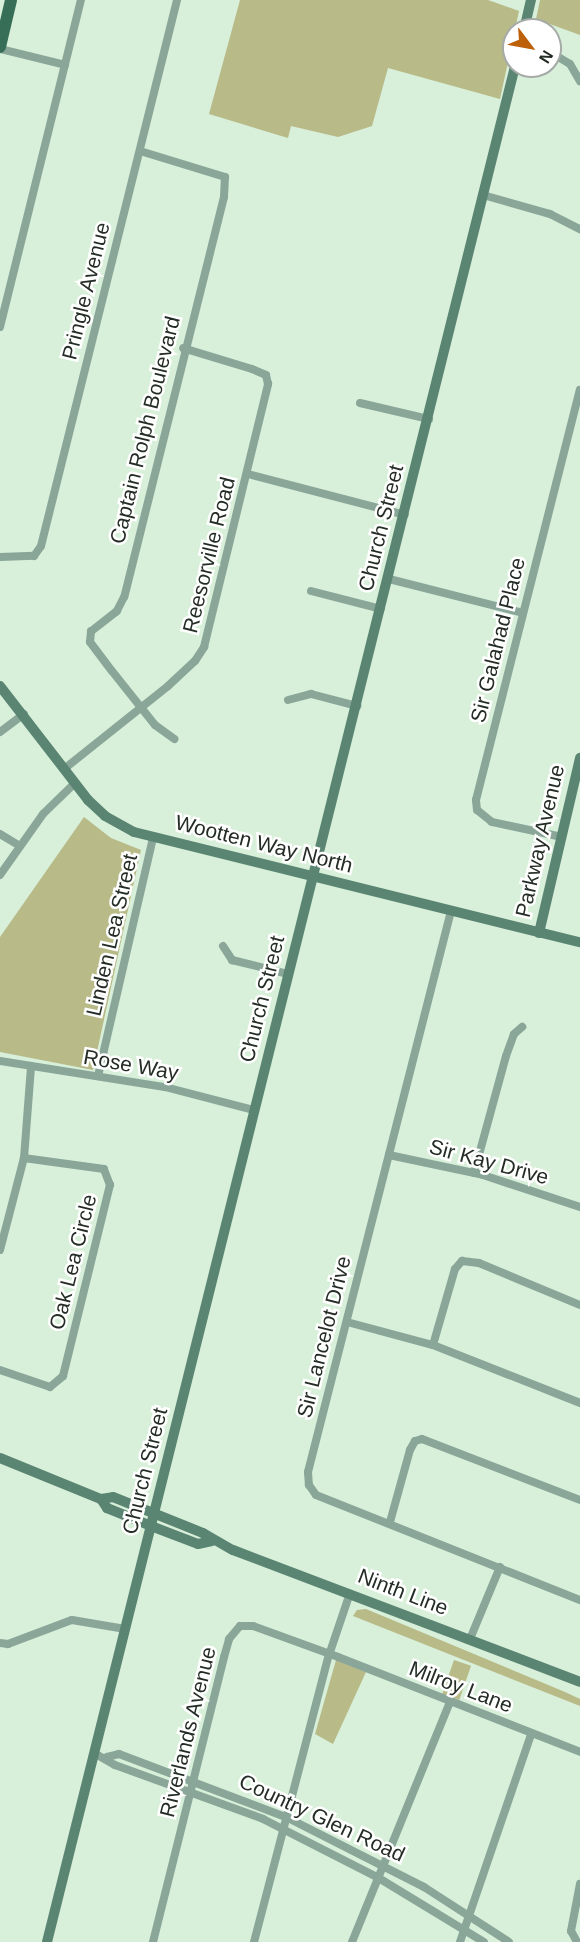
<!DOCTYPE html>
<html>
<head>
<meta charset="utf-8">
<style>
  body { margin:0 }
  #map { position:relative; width:580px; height:1942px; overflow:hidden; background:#d8efd9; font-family:Arial,sans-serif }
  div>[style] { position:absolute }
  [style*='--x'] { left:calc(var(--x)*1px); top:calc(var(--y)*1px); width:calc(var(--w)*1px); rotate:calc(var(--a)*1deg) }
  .green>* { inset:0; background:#b8ba88; transform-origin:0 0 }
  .street>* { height:8px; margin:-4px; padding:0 4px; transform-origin:4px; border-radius:4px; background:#89a699 }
  .secondary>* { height:10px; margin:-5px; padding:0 5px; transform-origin:5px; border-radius:5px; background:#5a8573 }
  .primary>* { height:12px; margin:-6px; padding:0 6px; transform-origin:6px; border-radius:6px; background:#366e58 }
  span { translate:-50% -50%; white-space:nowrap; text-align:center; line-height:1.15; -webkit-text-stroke:5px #fff; paint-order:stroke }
  .street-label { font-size:21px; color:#242d25 }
  .north { position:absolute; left:502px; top:18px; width:60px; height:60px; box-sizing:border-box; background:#fff; border:2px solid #a7aba8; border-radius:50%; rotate:122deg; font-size:16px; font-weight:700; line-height:24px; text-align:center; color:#242d25 }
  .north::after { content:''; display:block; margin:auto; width:21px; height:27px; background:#bc600a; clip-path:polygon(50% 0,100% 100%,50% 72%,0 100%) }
</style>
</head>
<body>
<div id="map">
  <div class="green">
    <i style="clip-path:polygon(240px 0,488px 0,519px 11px,500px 99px,388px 68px,372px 126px,338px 137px,291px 126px,288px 138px,209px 114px)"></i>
    <i style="clip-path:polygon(540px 0,580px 0,580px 35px,536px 19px)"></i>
    <i style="clip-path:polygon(84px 817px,111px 838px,141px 850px,93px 1070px,0 1052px,0 937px)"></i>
    <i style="clip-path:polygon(366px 1609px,565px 1692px,580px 1699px,580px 1706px,353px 1616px,357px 1610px)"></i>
    <i style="clip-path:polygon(336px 1660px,366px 1672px,333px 1744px,315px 1734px)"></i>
    <i style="left:454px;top:1660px;width:18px;height:36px;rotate:19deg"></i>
  </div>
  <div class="street">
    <i style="--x:0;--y:49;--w:67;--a:13.8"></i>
    <i style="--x:550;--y:52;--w:23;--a:31"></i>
    <i style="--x:570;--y:64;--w:20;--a:60"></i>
    <i style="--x:140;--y:151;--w:89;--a:17"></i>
    <i style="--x:225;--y:177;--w:20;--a:93"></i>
    <i style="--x:224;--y:197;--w:412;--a:104"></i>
    <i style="--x:124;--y:597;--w:16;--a:117"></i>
    <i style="--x:117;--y:611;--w:33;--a:142"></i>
    <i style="--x:91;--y:631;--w:11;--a:95"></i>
    <i style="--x:90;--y:642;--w:36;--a:53"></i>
    <i style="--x:112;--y:671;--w:69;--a:51.5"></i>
    <i style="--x:155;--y:725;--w:24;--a:36"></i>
    <i style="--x:483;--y:195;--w:70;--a:15.8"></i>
    <i style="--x:550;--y:214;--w:34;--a:27"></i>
    <i style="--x:0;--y:327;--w:337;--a:-76.1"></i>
    <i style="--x:360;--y:403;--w:71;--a:13.1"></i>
    <i style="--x:248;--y:474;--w:162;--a:14.6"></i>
    <i style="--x:0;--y:557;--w:34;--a:-2"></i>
    <i style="--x:34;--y:556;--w:12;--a:-55"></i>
    <i style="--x:41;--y:546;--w:563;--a:-76.01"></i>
    <i style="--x:389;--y:579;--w:138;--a:14.2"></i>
    <i style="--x:311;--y:591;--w:72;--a:14.4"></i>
    <i style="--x:288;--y:700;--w:24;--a:-15"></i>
    <i style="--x:311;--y:694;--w:48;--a:14.6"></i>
    <i style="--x:0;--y:732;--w:30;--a:-37"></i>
    <i style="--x:64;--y:769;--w:133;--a:-38.6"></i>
    <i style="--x:168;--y:686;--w:37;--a:-43"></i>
    <i style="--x:195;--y:661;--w:17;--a:-57"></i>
    <i style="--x:204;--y:647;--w:271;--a:-76.3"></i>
    <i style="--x:268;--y:384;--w:9;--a:-103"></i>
    <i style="--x:266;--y:375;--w:15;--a:-157"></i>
    <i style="--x:252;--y:369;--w:72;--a:-163.1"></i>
    <i style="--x:0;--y:834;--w:23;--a:31"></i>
    <i style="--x:562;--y:837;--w:72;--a:-167.9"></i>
    <i style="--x:492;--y:822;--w:19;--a:-141"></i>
    <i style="--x:477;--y:810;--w:10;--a:-96"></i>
    <i style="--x:476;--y:800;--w:423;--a:-75.8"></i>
    <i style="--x:0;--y:875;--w:75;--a:-54.8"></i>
    <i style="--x:43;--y:814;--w:45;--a:-44.1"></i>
    <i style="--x:451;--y:911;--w:579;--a:104.3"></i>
    <i style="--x:308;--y:1472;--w:13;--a:86"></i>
    <i style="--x:309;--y:1485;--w:12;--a:55"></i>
    <i style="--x:316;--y:1495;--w:284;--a:21.7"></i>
    <i style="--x:223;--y:946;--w:17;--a:57"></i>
    <i style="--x:232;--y:960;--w:58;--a:14"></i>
    <i style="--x:0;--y:1061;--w:167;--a:9"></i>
    <i style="--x:165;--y:1087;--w:92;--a:14.5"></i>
    <i style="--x:98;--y:1076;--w:245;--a:-77"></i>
    <i style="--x:389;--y:1155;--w:96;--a:12"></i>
    <i style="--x:483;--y:1175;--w:102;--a:18.3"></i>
    <i style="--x:474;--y:1173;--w:121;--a:-74.7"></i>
    <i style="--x:506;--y:1056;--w:23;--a:-70"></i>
    <i style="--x:514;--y:1034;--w:11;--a:-41"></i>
    <i style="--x:0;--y:1250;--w:95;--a:-75.4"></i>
    <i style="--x:24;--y:1158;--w:92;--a:-85.6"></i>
    <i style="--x:347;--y:1322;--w:89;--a:15"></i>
    <i style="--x:433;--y:1345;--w:158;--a:21.5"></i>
    <i style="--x:433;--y:1345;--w:79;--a:-73.9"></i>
    <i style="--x:455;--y:1269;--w:11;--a:-49"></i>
    <i style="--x:462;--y:1261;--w:17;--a:7"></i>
    <i style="--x:479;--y:1263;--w:109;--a:22.6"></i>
    <i style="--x:0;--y:1370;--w:53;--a:18.8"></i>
    <i style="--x:50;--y:1387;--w:17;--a:-40"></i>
    <i style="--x:63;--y:1376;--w:197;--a:-76.2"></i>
    <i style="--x:110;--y:1185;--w:17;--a:-111"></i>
    <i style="--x:104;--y:1169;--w:81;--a:-172.2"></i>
    <i style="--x:390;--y:1522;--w:75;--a:-74.5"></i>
    <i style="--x:410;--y:1450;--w:10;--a:-61"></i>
    <i style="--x:415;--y:1441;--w:7;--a:-16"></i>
    <i style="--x:422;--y:1439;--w:169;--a:21.1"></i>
    <i style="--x:470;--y:1639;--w:78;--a:-67.4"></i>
    <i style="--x:0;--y:1643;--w:8;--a:7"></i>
    <i style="--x:8;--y:1644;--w:68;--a:-20.6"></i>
    <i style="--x:72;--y:1620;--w:54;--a:9.6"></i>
    <i style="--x:94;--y:1753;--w:24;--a:30"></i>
    <i style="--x:115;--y:1765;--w:158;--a:20"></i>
    <i style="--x:263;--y:1819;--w:128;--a:27"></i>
    <i style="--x:377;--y:1877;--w:125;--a:31.3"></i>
    <i style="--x:107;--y:1757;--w:12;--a:-14"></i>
    <i style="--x:119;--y:1754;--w:178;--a:20.7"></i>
    <i style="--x:286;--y:1817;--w:155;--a:26.9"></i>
    <i style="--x:424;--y:1887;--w:101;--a:32.9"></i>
    <i style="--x:576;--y:1940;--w:10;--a:-119"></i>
    <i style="--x:571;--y:1931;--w:48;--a:-79.2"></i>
    <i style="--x:153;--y:1942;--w:294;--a:-76"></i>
    <i style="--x:224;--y:1657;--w:19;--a:-74"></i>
    <i style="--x:229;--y:1639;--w:17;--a:-50"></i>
    <i style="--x:240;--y:1626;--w:13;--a:0"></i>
    <i style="--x:253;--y:1626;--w:90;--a:20"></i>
    <i style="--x:338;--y:1657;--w:260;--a:21.4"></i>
    <i style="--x:254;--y:1942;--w:297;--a:-75.4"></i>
    <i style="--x:329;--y:1655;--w:65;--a:-71.3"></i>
    <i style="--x:352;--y:1942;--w:259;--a:-67.8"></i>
    <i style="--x:460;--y:1942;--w:219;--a:-71.1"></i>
  </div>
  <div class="secondary">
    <i style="--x:524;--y:30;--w:31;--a:-77"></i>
    <i style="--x:0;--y:686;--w:144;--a:52.3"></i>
    <i style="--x:88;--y:800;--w:23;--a:43"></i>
    <i style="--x:105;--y:816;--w:33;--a:29"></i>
    <i style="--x:134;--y:832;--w:459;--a:13.9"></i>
    <i style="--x:539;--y:933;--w:180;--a:-76.8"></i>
    <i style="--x:0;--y:1458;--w:109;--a:22.1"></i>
    <i style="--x:101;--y:1499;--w:11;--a:56"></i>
    <i style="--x:107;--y:1508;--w:48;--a:22.2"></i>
    <i style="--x:151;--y:1526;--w:50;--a:21"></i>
    <i style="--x:198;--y:1544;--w:14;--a:-12"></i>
    <i style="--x:101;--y:1499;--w:12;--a:-9"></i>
    <i style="--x:113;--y:1497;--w:97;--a:21.8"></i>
    <i style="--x:203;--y:1533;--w:34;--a:30"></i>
    <i style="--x:233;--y:1550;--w:371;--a:20.8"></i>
    <i style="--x:47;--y:1942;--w:1933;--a:-75.99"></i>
  </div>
  <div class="primary">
    <i style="--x:0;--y:47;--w:48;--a:-76.8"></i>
  </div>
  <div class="street-label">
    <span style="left:86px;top:291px;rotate:-76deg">Pringle Avenue</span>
    <span style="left:145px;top:430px;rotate:-76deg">Captain Rolph Boulevard</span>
    <span style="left:381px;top:528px;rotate:-76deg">Church Street</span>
    <span style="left:209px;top:555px;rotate:-76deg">Reesorville Road</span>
    <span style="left:498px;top:640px;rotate:-76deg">Sir Galahad Place</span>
    <span style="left:540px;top:841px;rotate:-77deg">Parkway Avenue</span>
    <span style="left:264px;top:844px;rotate:14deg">Wootten Way North</span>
    <span style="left:112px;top:935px;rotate:-77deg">Linden Lea Street</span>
    <span style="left:262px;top:999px;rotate:-76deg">Church Street</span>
    <span style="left:131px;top:1065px;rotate:10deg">Rose Way</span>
    <span style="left:489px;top:1162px;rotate:15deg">Sir Kay Drive</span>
    <span style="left:73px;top:1262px;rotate:-76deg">Oak Lea Circle</span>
    <span style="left:324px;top:1337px;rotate:-76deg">Sir Lancelot Drive</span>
    <span style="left:145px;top:1471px;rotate:-76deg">Church Street</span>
    <span style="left:403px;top:1592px;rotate:21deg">Ninth Line</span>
    <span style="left:461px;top:1687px;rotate:21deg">Milroy Lane</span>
    <span style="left:188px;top:1732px;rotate:-76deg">Riverlands Avenue</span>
    <span style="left:322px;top:1818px;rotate:25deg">Country Glen Road</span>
  </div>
  <div class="north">N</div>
</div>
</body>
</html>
